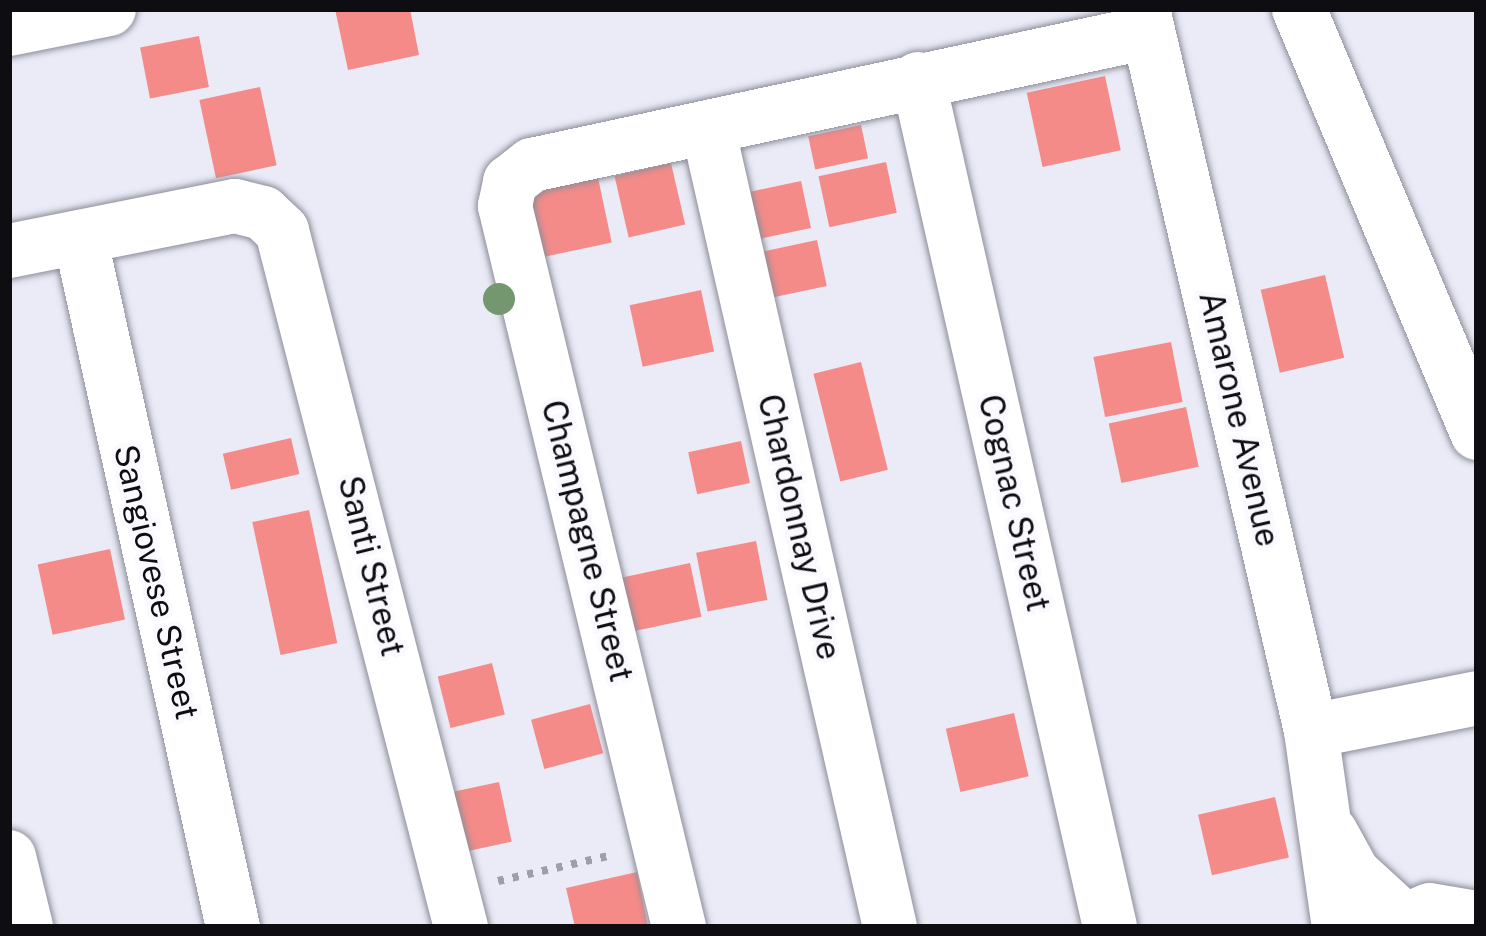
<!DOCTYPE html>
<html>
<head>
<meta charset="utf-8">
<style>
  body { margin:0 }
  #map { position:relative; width:1486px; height:936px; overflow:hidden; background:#eaebf7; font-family:"Public Sans",sans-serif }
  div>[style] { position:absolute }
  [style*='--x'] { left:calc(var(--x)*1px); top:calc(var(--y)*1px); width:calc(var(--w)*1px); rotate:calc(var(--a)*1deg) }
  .building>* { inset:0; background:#f48b89; transform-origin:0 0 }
  .path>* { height:8px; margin-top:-4px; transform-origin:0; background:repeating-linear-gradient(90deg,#9d9ea7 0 6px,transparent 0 15px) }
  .roads { filter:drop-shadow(0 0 3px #8d8e99) drop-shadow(0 0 3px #8d8e99) }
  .minor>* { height:54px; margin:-27px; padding:0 27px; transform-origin:27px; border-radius:27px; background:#fff }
  .trees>* { width:32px; height:32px; margin:-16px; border-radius:50%; background:#74976f }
  span { translate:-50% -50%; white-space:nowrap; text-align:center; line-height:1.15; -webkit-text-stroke:9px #f9f9fe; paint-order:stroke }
  .street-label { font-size:33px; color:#0e0e12 }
  .frame { position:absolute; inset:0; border:12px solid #0e0e12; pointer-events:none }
</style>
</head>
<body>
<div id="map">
  <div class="building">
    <i style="clip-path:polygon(335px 9px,410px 9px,419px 55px,348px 70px)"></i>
    <i style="left:199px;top:36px;width:52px;height:60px;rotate:79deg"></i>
    <i style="left:1105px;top:76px;width:76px;height:80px;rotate:78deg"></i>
    <i style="left:260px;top:87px;width:80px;height:62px;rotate:78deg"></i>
    <i style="left:861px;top:125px;width:34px;height:54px;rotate:78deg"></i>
    <i style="left:886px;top:162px;width:52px;height:69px;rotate:78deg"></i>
    <i style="left:671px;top:163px;width:63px;height:58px;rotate:77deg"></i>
    <i style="left:597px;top:173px;width:71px;height:77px;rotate:78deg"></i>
    <i style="left:801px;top:181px;width:48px;height:66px;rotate:78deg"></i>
    <i style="left:817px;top:240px;width:47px;height:64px;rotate:78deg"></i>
    <i style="left:1325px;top:275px;width:85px;height:66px;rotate:77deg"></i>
    <i style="left:701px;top:290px;width:63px;height:73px;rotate:78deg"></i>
    <i style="left:1171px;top:342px;width:61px;height:79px;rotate:79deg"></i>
    <i style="left:861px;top:362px;width:111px;height:49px;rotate:76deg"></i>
    <i style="left:1186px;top:407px;width:61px;height:79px;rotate:78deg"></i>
    <i style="left:291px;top:438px;width:37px;height:70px;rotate:77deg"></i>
    <i style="left:741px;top:441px;width:43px;height:54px;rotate:78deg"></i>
    <i style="left:309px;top:510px;width:136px;height:58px;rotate:78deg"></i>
    <i style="left:756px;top:541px;width:60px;height:61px;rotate:79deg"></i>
    <i style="left:110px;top:549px;width:72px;height:74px;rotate:78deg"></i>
    <i style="left:690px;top:563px;width:55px;height:74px;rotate:78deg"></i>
    <i style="left:492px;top:663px;width:53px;height:56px;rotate:76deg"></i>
    <i style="left:590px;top:704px;width:51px;height:61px;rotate:75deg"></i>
    <i style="left:1014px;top:713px;width:65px;height:70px;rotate:77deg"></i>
    <i style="left:499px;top:782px;width:61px;height:54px;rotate:78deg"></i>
    <i style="left:1275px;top:797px;width:62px;height:79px;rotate:77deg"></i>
    <i style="clip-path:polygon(637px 872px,648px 927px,575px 927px,566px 888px)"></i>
  </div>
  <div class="path">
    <i style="--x:498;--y:881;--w:117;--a:-12.8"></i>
  </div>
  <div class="roads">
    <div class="minor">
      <i style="--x:1143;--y:9;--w:741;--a:76.9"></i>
      <i style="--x:1311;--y:731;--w:198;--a:81.9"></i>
      <i style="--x:1299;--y:9;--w:460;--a:67.2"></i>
      <i style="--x:9;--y:29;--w:102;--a:-11.3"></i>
      <i style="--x:918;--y:79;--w:869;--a:77.24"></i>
      <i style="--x:708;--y:128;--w:819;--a:77.17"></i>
      <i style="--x:80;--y:237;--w:707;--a:77.5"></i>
      <i style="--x:9;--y:251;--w:230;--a:-11.3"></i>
      <i style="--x:235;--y:206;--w:29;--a:14"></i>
      <i style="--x:263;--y:213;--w:26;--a:43"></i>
      <i style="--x:282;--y:231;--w:719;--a:75.58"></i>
      <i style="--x:1311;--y:731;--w:169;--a:-11.2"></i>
      <i style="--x:1331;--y:833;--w:46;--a:61.2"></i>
      <i style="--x:1353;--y:873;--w:67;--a:42.6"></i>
      <i style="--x:9;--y:857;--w:72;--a:76.3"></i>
      <i style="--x:679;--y:927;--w:742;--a:-103.57"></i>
      <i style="--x:505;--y:206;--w:25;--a:-78"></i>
      <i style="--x:510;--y:182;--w:28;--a:-38"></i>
      <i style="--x:532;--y:165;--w:630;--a:-12.18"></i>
      <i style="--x:1390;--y:927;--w:43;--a:-23"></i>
      <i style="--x:1430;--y:910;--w:48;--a:9.7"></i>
    </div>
  </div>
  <div class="trees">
    <i style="left:499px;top:299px"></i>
  </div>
  <div class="street-label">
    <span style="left:1239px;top:419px;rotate:77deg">Amarone Avenue</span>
    <span style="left:1014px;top:503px;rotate:77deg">Cognac Street</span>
    <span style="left:799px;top:527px;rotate:77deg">Chardonnay Drive</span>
    <span style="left:587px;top:541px;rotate:76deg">Champagne Street</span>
    <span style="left:371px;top:566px;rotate:76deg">Santi Street</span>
    <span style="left:156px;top:582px;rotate:77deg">Sangiovese Street</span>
  </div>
  <div class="frame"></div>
</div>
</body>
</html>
